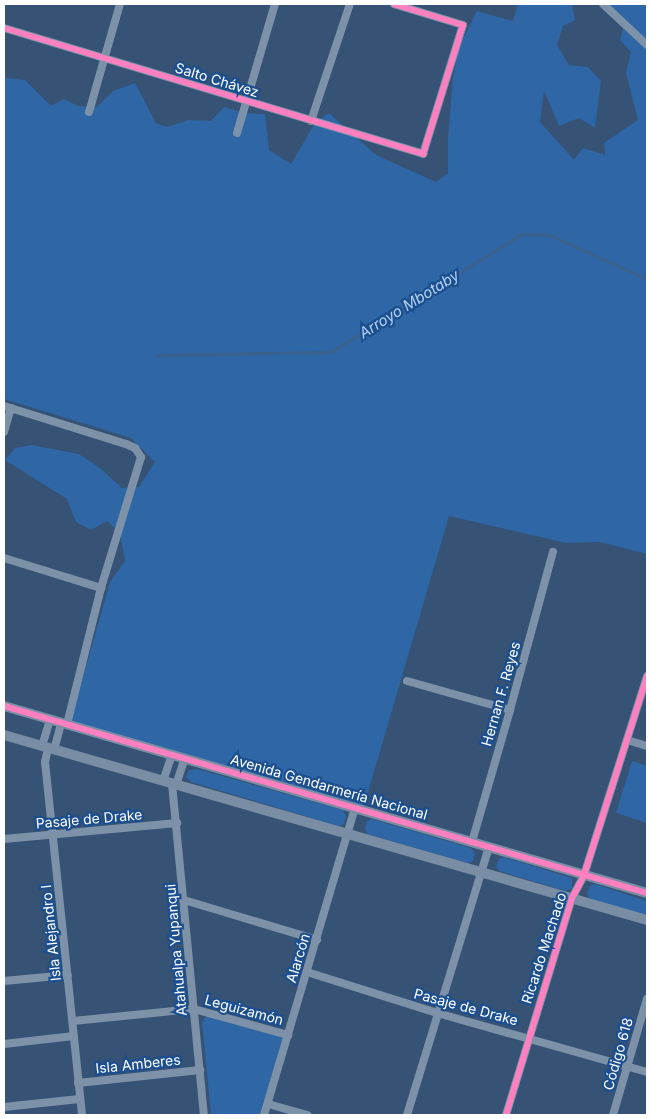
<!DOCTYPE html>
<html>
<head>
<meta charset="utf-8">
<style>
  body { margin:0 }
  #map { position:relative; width:651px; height:1119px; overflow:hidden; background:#365274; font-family:Inter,sans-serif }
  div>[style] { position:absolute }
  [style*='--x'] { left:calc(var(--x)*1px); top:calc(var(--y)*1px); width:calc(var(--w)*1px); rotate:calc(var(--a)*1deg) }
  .green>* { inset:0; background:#2f66a5 }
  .stream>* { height:2.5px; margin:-1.25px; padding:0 1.25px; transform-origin:1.25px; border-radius:1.25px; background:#3b618d }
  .street>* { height:8px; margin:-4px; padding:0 4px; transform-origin:4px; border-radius:4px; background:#7d92a8 }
  .secondary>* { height:10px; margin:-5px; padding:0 5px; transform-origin:5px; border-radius:5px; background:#798da4 }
  .cycleway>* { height:6px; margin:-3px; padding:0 3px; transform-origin:3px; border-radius:3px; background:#ff80c0 }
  span { translate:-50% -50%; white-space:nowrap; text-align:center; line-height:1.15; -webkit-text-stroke:4.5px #1b4f8f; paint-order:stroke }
  .street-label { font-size:14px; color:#fff }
  .water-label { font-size:15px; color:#b5d3f5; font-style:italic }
  .frame { position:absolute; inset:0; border:5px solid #fff; pointer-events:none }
</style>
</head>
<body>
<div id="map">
  <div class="green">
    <i style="clip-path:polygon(518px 4px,572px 4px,575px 20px,563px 26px,557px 45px,569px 65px,588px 67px,601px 81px,595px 128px,579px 118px,559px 126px,544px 91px,540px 122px,574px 160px,583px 148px,605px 155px,604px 143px,638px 120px,626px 73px,631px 52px,620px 40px,624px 26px,605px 4px,647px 4px,647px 554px,600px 542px,566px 543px,449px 516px,364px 806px,69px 727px,110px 582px,125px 561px,120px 533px,107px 521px,91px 530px,76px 522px,67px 499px,5px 460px,15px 448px,31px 445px,79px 454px,101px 469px,122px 488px,139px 487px,155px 462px,131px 438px,4px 399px,4px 78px,25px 80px,51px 106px,64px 99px,78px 106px,97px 107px,113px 91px,135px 83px,156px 123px,167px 127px,189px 120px,211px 121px,224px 107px,244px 113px,265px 114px,269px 150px,291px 164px,315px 123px,329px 113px,376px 155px,436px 182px,448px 173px,448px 138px,453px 77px,459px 47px,477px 11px,513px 21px)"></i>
    <i style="clip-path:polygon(632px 761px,647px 766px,647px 823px,616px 813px)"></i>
    <i style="clip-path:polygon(197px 769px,343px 810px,346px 816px,344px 824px,339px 826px,191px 782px,186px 777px,189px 770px)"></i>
    <i style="clip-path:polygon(372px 819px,471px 848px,475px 854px,473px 861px,468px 863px,367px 834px,365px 829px,367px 821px)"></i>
    <i style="clip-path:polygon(503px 857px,572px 878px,572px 888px,566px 891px,499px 871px,496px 866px,499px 859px)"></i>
    <i style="clip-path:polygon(595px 884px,647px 901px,647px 916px,590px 899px,587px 893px,590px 886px)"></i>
    <i style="clip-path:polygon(207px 1015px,283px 1037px,260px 1115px,211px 1115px,202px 1022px)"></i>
  </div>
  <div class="stream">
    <i style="--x:156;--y:355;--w:175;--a:-1"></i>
    <i style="--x:331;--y:352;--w:225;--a:-31.7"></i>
    <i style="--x:522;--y:234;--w:28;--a:2"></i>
    <i style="--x:550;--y:235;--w:107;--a:24.4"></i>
  </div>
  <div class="street">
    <i style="--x:603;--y:4;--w:60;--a:43"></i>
    <i style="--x:4;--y:28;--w:438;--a:16.7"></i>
    <i style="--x:423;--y:154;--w:135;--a:-72.8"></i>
    <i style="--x:463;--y:25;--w:72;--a:-163.1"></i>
    <i style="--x:89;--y:112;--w:112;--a:-74"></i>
    <i style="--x:311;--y:121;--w:123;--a:-71.6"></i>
    <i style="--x:237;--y:133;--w:134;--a:-73.6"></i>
    <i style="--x:4;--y:406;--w:128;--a:17.3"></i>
    <i style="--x:126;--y:444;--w:10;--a:24"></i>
    <i style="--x:135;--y:448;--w:11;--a:56"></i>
    <i style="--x:141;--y:457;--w:137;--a:107"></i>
    <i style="--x:4;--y:432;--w:25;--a:-74"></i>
    <i style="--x:4;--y:558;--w:102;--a:17.2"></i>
    <i style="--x:101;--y:588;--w:140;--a:104"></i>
    <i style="--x:407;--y:681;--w:107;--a:15.7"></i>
    <i style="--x:627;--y:740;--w:21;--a:17"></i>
    <i style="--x:42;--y:746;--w:28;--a:-73"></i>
    <i style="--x:48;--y:748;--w:14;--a:102"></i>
    <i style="--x:45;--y:762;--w:355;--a:84"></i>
    <i style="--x:54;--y:750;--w:28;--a:-75"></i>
    <i style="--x:163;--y:781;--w:28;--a:-71"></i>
    <i style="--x:172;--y:784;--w:333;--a:84.5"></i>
    <i style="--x:176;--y:785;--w:28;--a:-72"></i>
    <i style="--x:4;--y:839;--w:174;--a:-5.3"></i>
    <i style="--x:472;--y:842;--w:137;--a:-73.9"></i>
    <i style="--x:510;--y:710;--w:164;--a:-74.8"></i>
    <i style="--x:184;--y:900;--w:139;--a:16.7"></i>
    <i style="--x:307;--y:972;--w:136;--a:17.5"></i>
    <i style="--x:437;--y:1013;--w:218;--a:15.7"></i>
    <i style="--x:4;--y:981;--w:64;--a:-5.4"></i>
    <i style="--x:73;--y:1021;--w:122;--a:-5.7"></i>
    <i style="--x:194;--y:1009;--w:98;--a:15.5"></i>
    <i style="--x:4;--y:1044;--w:70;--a:-6.5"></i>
    <i style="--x:78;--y:1083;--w:123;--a:-6.1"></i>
    <i style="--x:268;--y:1104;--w:41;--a:15.8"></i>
    <i style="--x:4;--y:1107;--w:76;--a:-6"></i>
    <i style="--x:264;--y:1115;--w:320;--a:-73.5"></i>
    <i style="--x:407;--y:1115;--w:280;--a:-73"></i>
    <i style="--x:506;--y:1115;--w:227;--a:-73.1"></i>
    <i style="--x:572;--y:898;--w:26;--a:-62"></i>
    <i style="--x:584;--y:875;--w:209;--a:-72.4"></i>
    <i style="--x:613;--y:1115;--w:121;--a:-73.7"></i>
  </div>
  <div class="secondary">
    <i style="--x:4;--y:706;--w:670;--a:16.22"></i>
    <i style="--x:4;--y:735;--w:669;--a:16.05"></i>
  </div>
  <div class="cycleway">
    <i style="--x:4;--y:28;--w:438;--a:16.7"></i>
    <i style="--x:423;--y:154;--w:135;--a:-72.8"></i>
    <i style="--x:463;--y:25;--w:72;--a:-163.1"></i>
    <i style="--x:4;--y:706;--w:670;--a:16.22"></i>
    <i style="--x:506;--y:1115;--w:227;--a:-73.1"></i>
    <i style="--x:572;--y:898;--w:26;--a:-62"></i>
    <i style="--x:584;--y:875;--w:209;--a:-72.4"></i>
  </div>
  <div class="street-label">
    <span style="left:217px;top:80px;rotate:17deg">Salto Chávez</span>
    <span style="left:501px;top:694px;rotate:-74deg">Hernan F. Reyes</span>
    <span style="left:329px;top:787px;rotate:16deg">Avenida Gendarmería Nacional</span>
    <span style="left:89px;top:819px;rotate:-5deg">Pasaje de Drake</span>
    <span style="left:51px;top:933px;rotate:-96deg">Isla Alejandro I</span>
    <span style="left:544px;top:948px;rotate:-72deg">Ricardo Machado</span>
    <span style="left:176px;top:950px;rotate:-95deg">Atahualpa Yupanqui</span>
    <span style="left:298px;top:958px;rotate:-73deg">Alarcón</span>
    <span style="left:466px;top:1007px;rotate:15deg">Pasaje de Drake</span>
    <span style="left:244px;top:1010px;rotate:15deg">Leguizamón</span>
    <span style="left:618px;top:1054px;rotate:-74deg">Código 618</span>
    <span style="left:138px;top:1064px;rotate:-6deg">Isla Amberes</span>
  </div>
  <div class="water-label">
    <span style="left:409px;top:304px;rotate:-32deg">Arroyo Mbotaby</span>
  </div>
  <div class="frame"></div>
</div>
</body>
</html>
